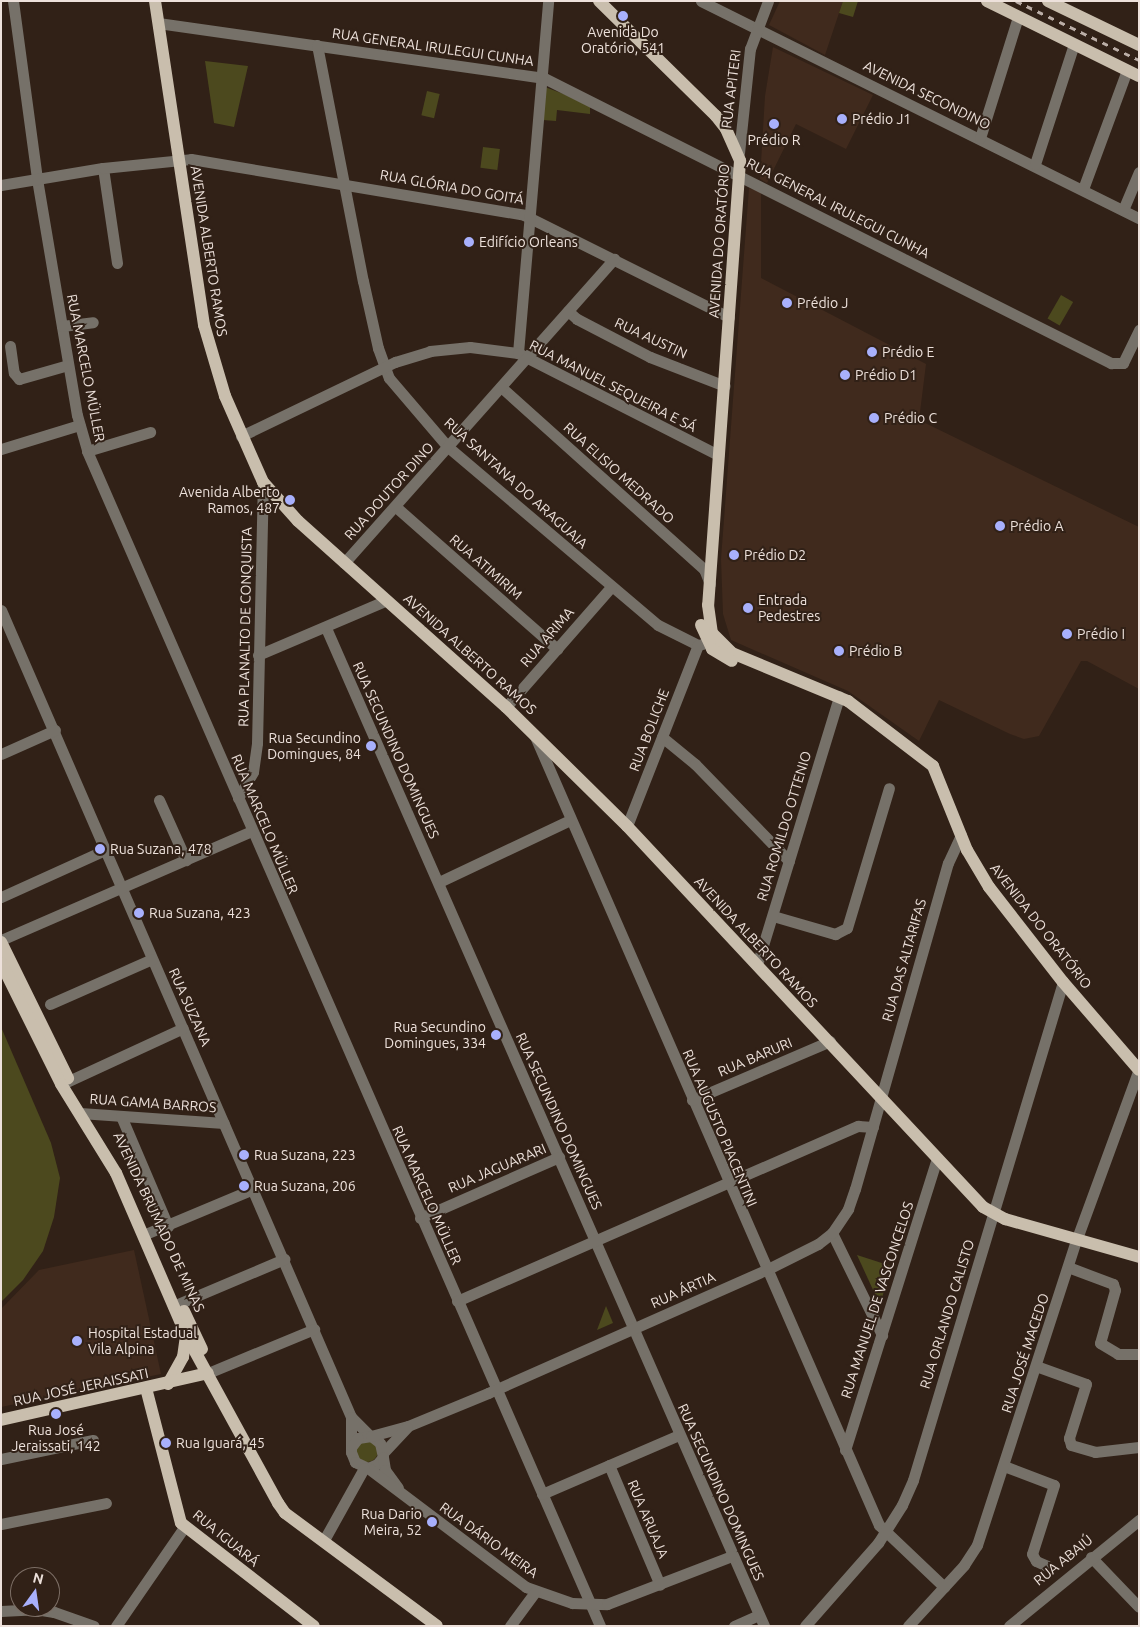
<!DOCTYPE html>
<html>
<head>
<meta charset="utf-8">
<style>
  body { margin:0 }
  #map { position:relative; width:1140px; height:1627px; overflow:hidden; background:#312117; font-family:Ubuntu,sans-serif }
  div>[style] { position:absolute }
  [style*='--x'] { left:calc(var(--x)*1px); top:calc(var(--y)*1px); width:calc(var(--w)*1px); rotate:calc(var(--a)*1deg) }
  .built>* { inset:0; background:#402a1d }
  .green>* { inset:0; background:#4c491e; transform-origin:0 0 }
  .round { border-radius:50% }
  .minor>* { height:11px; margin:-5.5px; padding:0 5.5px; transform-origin:5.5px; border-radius:5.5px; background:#767169 }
  .major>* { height:12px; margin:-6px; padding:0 6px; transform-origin:6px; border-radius:6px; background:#c9bead }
  .rail>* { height:2.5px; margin-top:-1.25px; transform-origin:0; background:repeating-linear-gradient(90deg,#bbaea7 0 6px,transparent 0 12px) }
  .dots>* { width:14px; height:14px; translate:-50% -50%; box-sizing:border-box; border:2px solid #312117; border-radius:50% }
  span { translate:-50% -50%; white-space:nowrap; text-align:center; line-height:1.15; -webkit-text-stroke:4px #312117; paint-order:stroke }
  .poi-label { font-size:14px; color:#ede1db }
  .left { translate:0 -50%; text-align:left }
  .right { translate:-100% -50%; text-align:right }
  .street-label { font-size:14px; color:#ede1db }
  .frame { position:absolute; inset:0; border:2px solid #ede1db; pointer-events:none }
  .north { position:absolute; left:10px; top:1567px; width:50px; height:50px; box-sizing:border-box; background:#312117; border:1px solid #7c6e65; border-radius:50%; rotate:14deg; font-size:14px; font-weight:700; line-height:20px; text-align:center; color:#ede1db }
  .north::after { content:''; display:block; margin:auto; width:18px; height:22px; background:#a8b0fc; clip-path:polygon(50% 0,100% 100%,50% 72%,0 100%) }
</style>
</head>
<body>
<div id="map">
  <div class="built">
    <i style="clip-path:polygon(780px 1px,843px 1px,825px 55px,769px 25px)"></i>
    <i style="clip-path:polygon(773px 47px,873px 95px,846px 149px,796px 124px,767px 183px,760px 179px,765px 96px)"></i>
    <i style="clip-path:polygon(749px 188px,761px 192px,761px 278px,926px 364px,919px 420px,1139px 527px,1139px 689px,1087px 661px,1081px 661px,1039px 736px,1024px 739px,1010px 734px,939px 700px,919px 741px,848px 691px,731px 640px,723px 614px,721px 559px)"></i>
    <i style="clip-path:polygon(134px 1250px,161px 1374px,1px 1407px,1px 1309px,39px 1270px)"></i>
  </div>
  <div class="green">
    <i style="clip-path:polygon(843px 1px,858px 1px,853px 17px,839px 13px)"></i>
    <i style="clip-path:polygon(205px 61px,248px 66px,234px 127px,214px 123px)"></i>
    <i style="clip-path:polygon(545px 87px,590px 104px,590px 114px,557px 110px,556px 121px,543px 120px)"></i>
    <i style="left:427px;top:91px;width:13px;height:25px;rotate:13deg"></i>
    <i style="left:483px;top:147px;width:17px;height:21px;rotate:7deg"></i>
    <i style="left:1061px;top:295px;width:14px;height:27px;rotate:30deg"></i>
    <i style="clip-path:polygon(1px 1027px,51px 1143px,60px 1178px,54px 1217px,43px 1251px,23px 1280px,1px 1302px)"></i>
    <i style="clip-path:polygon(857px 1255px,891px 1266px,880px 1305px)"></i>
    <i style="clip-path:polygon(606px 1306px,613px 1323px,597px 1330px)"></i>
    <i class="round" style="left:356px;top:1440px;width:22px;height:22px"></i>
  </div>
  <div class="minor">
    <i style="--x:13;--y:1;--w:180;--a:82.3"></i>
    <i style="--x:37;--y:179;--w:239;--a:80.4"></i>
    <i style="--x:77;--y:415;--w:37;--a:74"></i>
    <i style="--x:87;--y:451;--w:1282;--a:66.41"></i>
    <i style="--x:701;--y:1;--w:489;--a:26.4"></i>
    <i style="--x:158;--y:23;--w:390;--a:8.1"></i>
    <i style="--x:544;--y:78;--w:635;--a:26.69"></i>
    <i style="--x:1111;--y:363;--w:12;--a:0"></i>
    <i style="--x:1123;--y:363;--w:37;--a:-64"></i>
    <i style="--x:317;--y:45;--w:240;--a:79"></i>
    <i style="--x:363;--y:281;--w:69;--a:77.4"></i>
    <i style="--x:378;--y:348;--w:32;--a:70"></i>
    <i style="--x:389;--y:378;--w:91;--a:49.5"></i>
    <i style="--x:448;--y:447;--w:275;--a:40.3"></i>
    <i style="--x:658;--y:625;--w:45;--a:26.6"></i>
    <i style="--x:698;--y:645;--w:18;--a:-13"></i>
    <i style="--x:980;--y:138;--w:127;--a:-72.6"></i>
    <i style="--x:739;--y:153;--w:105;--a:-84"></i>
    <i style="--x:750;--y:49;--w:51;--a:-69.4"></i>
    <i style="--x:1035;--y:164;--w:126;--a:-72"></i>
    <i style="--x:103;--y:168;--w:96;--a:81.6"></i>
    <i style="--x:1;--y:185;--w:103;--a:-9.5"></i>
    <i style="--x:103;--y:168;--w:88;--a:-5.8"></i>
    <i style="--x:191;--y:159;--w:338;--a:9.5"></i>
    <i style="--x:524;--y:215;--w:229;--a:26.5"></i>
    <i style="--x:1083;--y:189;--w:127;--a:-69.7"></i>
    <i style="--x:1123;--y:210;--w:41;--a:-67.2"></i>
    <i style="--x:568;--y:311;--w:12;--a:42"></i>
    <i style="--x:577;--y:319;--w:82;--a:27.5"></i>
    <i style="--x:650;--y:357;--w:80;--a:21.1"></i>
    <i style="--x:62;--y:326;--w:31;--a:-7"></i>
    <i style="--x:10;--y:346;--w:27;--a:82"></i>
    <i style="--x:14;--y:373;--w:8;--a:50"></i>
    <i style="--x:19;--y:379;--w:51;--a:-15.9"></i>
    <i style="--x:518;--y:353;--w:353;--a:-85.1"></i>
    <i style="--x:501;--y:387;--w:273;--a:41.9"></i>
    <i style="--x:704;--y:569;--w:16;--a:68"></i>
    <i style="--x:241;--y:436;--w:171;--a:-25.7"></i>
    <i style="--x:395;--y:362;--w:37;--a:-17"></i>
    <i style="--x:430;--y:351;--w:40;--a:-5.7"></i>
    <i style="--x:470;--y:347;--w:48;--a:7.1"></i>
    <i style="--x:518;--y:353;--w:225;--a:27"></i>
    <i style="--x:1;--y:449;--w:82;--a:-17.1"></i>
    <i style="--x:87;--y:451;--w:66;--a:-16.8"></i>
    <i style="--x:396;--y:507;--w:215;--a:41.4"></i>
    <i style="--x:344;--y:563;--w:407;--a:-48.4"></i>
    <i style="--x:1;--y:610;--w:880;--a:66.55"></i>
    <i style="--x:351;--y:1417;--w:25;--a:45"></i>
    <i style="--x:326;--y:628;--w:1090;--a:66.3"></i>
    <i style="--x:258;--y:655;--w:140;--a:-23.1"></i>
    <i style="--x:506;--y:707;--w:159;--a:-48.8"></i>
    <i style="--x:534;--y:734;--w:863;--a:66.44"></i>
    <i style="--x:879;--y:1525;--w:90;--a:43.6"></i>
    <i style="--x:662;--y:737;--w:43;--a:39.3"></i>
    <i style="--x:695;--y:764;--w:135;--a:45.9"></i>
    <i style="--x:1;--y:754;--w:59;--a:-24"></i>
    <i style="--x:238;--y:798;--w:30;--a:-60"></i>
    <i style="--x:253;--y:772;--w:29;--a:-82"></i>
    <i style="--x:257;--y:743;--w:261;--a:-88.7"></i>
    <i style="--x:159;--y:800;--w:66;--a:65.8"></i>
    <i style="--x:627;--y:826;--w:194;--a:-68.6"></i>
    <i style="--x:439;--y:882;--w:145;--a:-25.3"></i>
    <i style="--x:1;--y:897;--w:114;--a:-24.3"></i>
    <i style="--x:773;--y:916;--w:65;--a:16.2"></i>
    <i style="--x:835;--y:934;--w:13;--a:-27"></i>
    <i style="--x:847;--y:928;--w:146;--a:-73.3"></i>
    <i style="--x:1;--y:940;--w:274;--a:-23.5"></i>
    <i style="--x:757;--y:965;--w:281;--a:-73"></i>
    <i style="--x:50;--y:1004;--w:111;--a:-23.8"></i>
    <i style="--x:62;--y:1084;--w:133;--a:-24.8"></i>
    <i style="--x:692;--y:1100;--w:150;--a:-23.1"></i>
    <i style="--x:80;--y:1113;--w:144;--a:4"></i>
    <i style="--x:121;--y:1116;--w:120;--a:66.9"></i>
    <i style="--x:420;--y:1218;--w:152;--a:-23.7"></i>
    <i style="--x:832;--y:1233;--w:114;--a:63.9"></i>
    <i style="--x:143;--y:1235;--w:119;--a:-22.7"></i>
    <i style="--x:1068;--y:1267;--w:48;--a:20.7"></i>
    <i style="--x:1113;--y:1284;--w:6;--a:72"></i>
    <i style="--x:1115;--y:1290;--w:55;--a:105.8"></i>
    <i style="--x:1100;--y:1343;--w:21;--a:31"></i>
    <i style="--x:1118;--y:1354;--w:21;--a:0"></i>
    <i style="--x:457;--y:1301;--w:438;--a:-23.6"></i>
    <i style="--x:858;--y:1126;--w:15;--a:4"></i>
    <i style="--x:173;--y:1306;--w:121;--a:-22.9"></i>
    <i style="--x:1036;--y:1366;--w:53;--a:19.8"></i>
    <i style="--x:1086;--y:1384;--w:57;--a:107.5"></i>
    <i style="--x:1069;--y:1438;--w:7;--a:74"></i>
    <i style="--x:1071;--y:1445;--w:25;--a:16"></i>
    <i style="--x:1095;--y:1452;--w:44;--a:-6.5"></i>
    <i style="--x:208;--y:1373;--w:115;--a:-22.5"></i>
    <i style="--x:351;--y:1417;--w:35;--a:90"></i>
    <i style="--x:351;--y:1452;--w:11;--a:68"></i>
    <i style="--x:355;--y:1462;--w:14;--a:25"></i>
    <i style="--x:368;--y:1468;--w:10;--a:-24"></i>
    <i style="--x:377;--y:1464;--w:9;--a:-49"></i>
    <i style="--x:383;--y:1457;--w:14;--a:-102"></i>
    <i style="--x:380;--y:1443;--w:11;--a:-142"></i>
    <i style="--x:371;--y:1436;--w:13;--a:171"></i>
    <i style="--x:358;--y:1438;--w:10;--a:127"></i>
    <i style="--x:371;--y:1436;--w:38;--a:-15"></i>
    <i style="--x:408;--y:1426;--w:87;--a:-22.4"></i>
    <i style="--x:488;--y:1393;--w:304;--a:-23.9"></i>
    <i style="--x:766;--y:1270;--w:58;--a:-26.6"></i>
    <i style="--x:818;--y:1244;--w:18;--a:-38"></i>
    <i style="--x:832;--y:1233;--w:29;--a:-56"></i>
    <i style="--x:848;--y:1209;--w:21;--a:-71"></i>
    <i style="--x:855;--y:1189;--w:339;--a:-74.1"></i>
    <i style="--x:948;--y:863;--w:31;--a:-65"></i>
    <i style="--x:845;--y:1450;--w:306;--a:-72.5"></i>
    <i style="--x:383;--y:1453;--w:35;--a:-47"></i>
    <i style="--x:383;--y:1457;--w:13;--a:81"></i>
    <i style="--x:385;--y:1470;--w:22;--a:54"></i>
    <i style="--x:1;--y:1459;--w:94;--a:-11.7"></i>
    <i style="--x:609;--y:1465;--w:130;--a:67"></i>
    <i style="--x:1004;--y:1466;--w:53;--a:20.8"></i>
    <i style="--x:1054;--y:1485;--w:72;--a:107.7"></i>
    <i style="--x:1032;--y:1554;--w:8;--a:60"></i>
    <i style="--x:1036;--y:1561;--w:12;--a:24"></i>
    <i style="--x:368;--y:1468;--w:198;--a:37"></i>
    <i style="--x:526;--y:1587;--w:49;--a:19.2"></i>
    <i style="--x:572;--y:1603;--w:35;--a:2"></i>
    <i style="--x:607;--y:1604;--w:134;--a:-21"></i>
    <i style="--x:542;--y:1494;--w:149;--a:-23.3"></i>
    <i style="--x:1;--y:1524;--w:107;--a:-11.3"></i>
    <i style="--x:324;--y:1540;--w:82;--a:-60.9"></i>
    <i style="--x:1091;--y:1557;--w:69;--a:46.2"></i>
    <i style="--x:1;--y:1611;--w:34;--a:-3"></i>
    <i style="--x:35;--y:1609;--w:19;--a:9"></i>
    <i style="--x:54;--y:1612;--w:42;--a:19.3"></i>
    <i style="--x:116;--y:1626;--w:121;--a:-55.4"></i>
    <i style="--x:510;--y:1626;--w:42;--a:-53.7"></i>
    <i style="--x:734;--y:1626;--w:27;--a:-24"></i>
    <i style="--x:805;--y:1626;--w:111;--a:-48.7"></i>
    <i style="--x:878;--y:1543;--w:45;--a:-57.7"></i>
    <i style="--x:902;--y:1505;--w:27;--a:-66"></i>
    <i style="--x:913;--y:1480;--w:520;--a:-73.24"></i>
    <i style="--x:908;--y:1626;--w:83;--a:-47.4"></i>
    <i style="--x:964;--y:1565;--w:24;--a:-57"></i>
    <i style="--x:977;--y:1545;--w:320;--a:-72"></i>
    <i style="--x:1076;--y:1241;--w:183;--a:-69.9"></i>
    <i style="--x:1009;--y:1626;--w:168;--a:-39.2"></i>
  </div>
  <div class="major">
    <i style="--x:155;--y:1;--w:328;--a:81.4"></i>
    <i style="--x:204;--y:325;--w:74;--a:73.5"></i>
    <i style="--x:225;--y:396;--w:94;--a:66.2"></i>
    <i style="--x:263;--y:482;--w:52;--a:48.1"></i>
    <i style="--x:298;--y:521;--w:279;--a:41.8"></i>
    <i style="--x:506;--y:707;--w:170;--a:44.5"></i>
    <i style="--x:627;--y:826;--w:521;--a:46.94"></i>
    <i style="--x:983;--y:1207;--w:25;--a:29"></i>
    <i style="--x:1005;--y:1219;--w:139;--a:15.8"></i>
    <i style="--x:599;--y:1;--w:164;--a:44.5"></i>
    <i style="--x:716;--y:116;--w:16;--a:52"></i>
    <i style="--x:726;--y:129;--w:35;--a:66"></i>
    <i style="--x:740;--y:161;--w:445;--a:94.1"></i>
    <i style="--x:708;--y:605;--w:28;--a:82"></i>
    <i style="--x:712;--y:633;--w:28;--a:45"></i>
    <i style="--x:732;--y:653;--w:126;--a:22.5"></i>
    <i style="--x:848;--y:701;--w:107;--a:37.4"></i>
    <i style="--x:933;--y:766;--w:91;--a:68"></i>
    <i style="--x:967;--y:850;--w:43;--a:59.3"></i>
    <i style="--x:989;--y:887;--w:120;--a:52.1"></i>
    <i style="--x:1063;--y:982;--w:116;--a:49.2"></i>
    <i style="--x:987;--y:1;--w:169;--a:26.3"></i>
    <i style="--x:1048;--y:1;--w:101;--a:25.8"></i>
    <i style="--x:701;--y:625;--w:26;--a:65"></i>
    <i style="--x:712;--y:649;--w:23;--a:31"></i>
    <i style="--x:1;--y:942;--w:152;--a:63.8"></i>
    <i style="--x:1;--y:963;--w:135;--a:63.6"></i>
    <i style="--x:61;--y:1084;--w:105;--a:58.3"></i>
    <i style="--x:116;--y:1173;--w:176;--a:66.6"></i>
    <i style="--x:186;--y:1335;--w:192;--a:61.3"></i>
    <i style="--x:278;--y:1503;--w:12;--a:55"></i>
    <i style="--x:285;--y:1513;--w:189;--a:36.6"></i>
    <i style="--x:184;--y:1311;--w:42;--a:64.7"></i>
    <i style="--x:168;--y:1384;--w:31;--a:-61"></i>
    <i style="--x:183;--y:1357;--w:22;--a:-82"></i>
    <i style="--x:146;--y:1388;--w:139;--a:75.5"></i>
    <i style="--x:181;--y:1523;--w:168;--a:37.8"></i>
    <i style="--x:1;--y:1420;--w:212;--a:-12.8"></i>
  </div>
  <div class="rail">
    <i style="--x:1016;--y:1;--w:136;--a:25.6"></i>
  </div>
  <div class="dots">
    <i style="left:623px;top:16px;background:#a8b0fc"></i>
    <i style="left:842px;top:119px;background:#a8b0fc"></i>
    <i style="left:774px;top:124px;background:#a8b0fc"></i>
    <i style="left:469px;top:242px;background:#a8b0fc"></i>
    <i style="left:787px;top:303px;background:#a8b0fc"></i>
    <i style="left:872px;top:352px;background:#a8b0fc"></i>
    <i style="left:845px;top:375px;background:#a8b0fc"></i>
    <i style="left:874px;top:418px;background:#a8b0fc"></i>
    <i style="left:290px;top:500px;background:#a8b0fc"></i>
    <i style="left:1000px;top:526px;background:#a8b0fc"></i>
    <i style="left:734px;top:555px;background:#a8b0fc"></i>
    <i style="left:748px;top:608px;background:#a8b0fc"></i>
    <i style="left:1067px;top:634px;background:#a8b0fc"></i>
    <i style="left:839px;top:651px;background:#a8b0fc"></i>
    <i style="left:371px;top:746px;background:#a8b0fc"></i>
    <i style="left:100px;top:849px;background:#a8b0fc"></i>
    <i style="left:139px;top:913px;background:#a8b0fc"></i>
    <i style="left:496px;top:1035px;background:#a8b0fc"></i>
    <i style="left:244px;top:1155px;background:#a8b0fc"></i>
    <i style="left:244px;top:1186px;background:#a8b0fc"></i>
    <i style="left:77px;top:1341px;background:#a8b0fc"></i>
    <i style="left:56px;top:1414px;background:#a8b0fc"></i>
    <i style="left:166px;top:1443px;background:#a8b0fc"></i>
    <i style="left:432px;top:1522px;background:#a8b0fc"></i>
  </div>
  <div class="poi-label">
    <span style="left:623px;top:40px">Avenida Do<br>Oratório, 541</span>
    <span class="left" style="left:852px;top:119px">Prédio J1</span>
    <span style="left:774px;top:140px">Prédio R</span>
    <span class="left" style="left:479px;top:242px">Edifício Orleans</span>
    <span class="left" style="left:797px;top:303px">Prédio J</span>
    <span class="left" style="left:882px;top:352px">Prédio E</span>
    <span class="left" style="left:855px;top:375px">Prédio D1</span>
    <span class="left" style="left:884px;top:418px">Prédio C</span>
    <span class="right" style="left:280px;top:500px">Avenida Alberto<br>Ramos, 487</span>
    <span class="left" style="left:1010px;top:526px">Prédio A</span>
    <span class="left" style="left:744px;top:555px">Prédio D2</span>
    <span class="left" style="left:758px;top:608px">Entrada<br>Pedestres</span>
    <span class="left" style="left:1077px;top:634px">Prédio I</span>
    <span class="left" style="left:849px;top:651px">Prédio B</span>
    <span class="right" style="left:361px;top:746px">Rua Secundino<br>Domingues, 84</span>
    <span class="left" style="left:110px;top:849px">Rua Suzana, 478</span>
    <span class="left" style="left:149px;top:913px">Rua Suzana, 423</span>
    <span class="right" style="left:486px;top:1035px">Rua Secundino<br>Domingues, 334</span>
    <span class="left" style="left:254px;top:1155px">Rua Suzana, 223</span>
    <span class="left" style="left:254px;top:1186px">Rua Suzana, 206</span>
    <span class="left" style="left:88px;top:1341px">Hospital Estadual<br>Vila Alpina</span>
    <span style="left:56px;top:1438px">Rua José<br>Jeraissati, 142</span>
    <span class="left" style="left:176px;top:1443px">Rua Iguará, 45</span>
    <span class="right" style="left:422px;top:1522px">Rua Dario<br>Meira, 52</span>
  </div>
  <div class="street-label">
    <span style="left:433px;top:47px;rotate:8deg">RUA GENERAL IRULEGUI CUNHA</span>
    <span style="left:731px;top:89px;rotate:-83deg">RUA APITERI</span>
    <span style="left:927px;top:95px;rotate:26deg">AVENIDA SECONDINO</span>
    <span style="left:452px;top:187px;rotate:10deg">RUA GLÓRIA DO GOITÁ</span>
    <span style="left:838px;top:208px;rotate:27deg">RUA GENERAL IRULEGUI CUNHA</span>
    <span style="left:719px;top:241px;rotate:-86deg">AVENIDA DO ORATÓRIO</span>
    <span style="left:209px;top:251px;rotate:81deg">AVENIDA ALBERTO RAMOS</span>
    <span style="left:651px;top:338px;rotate:25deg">RUA AUSTIN</span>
    <span style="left:86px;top:368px;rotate:79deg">RUA MARCELO MÜLLER</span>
    <span style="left:613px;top:386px;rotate:27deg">RUA MANUEL SEQUEIRA E SÁ</span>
    <span style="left:619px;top:473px;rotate:42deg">RUA ELISIO MEDRADO</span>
    <span style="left:516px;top:483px;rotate:42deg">RUA SANTANA DO ARAGUAIA</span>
    <span style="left:389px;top:491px;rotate:-48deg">RUA DOUTOR DINO</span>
    <span style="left:486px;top:567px;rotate:41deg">RUA ATIMIRIM</span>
    <span style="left:245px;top:627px;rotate:-89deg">RUA PLANALTO DE CONQUISTA</span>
    <span style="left:547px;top:637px;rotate:-49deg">RUA ARIMA</span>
    <span style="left:470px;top:654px;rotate:42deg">AVENIDA ALBERTO RAMOS</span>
    <span style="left:649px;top:730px;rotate:-69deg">RUA BOLICHE</span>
    <span style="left:396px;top:750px;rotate:66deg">RUA SECUNDINO DOMINGUES</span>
    <span style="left:265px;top:824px;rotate:67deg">RUA MARCELO MÜLLER</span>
    <span style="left:784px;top:826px;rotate:-73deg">RUA ROMILDO OTTENIO</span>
    <span style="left:1041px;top:926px;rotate:52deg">AVENIDA DO ORATÓRIO</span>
    <span style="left:756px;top:942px;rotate:47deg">AVENIDA ALBERTO RAMOS</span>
    <span style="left:904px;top:960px;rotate:-74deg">RUA DAS ALTARIFAS</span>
    <span style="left:190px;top:1007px;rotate:66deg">RUA SUZANA</span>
    <span style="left:755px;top:1057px;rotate:-23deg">RUA BARURI</span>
    <span style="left:153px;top:1103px;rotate:4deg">RUA GAMA BARROS</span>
    <span style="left:559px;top:1121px;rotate:66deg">RUA SECUNDINO DOMINGUES</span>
    <span style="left:720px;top:1128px;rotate:67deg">RUA AUGUSTO PIACENTINI</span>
    <span style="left:497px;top:1168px;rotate:-23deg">RUA JAGUARARI</span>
    <span style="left:427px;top:1195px;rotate:66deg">RUA MARCELO MÜLLER</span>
    <span style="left:159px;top:1222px;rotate:65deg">AVENIDA BRUMADO DE MINAS</span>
    <span style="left:683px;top:1290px;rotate:-24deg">RUA ÁRTIA</span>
    <span style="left:877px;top:1300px;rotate:-72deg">RUA MANUEL DE VASCONCELOS</span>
    <span style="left:947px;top:1314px;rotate:-73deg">RUA ORLANDO CALISTO</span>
    <span style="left:1025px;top:1353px;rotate:-72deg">RUA JOSÉ MACEDO</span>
    <span style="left:81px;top:1387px;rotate:-12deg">RUA JOSÉ JERAISSATI</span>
    <span style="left:721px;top:1492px;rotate:66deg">RUA SECUNDINO DOMINGUES</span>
    <span style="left:648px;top:1519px;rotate:67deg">RUA ARUAJA</span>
    <span style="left:226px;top:1538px;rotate:39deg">RUA IGUARÁ</span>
    <span style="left:489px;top:1540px;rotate:36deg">RUA DÁRIO MEIRA</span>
    <span style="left:1063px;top:1560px;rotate:-39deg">RUA ABAIÚ</span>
  </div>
  <div class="frame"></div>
  <div class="north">N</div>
</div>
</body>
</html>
